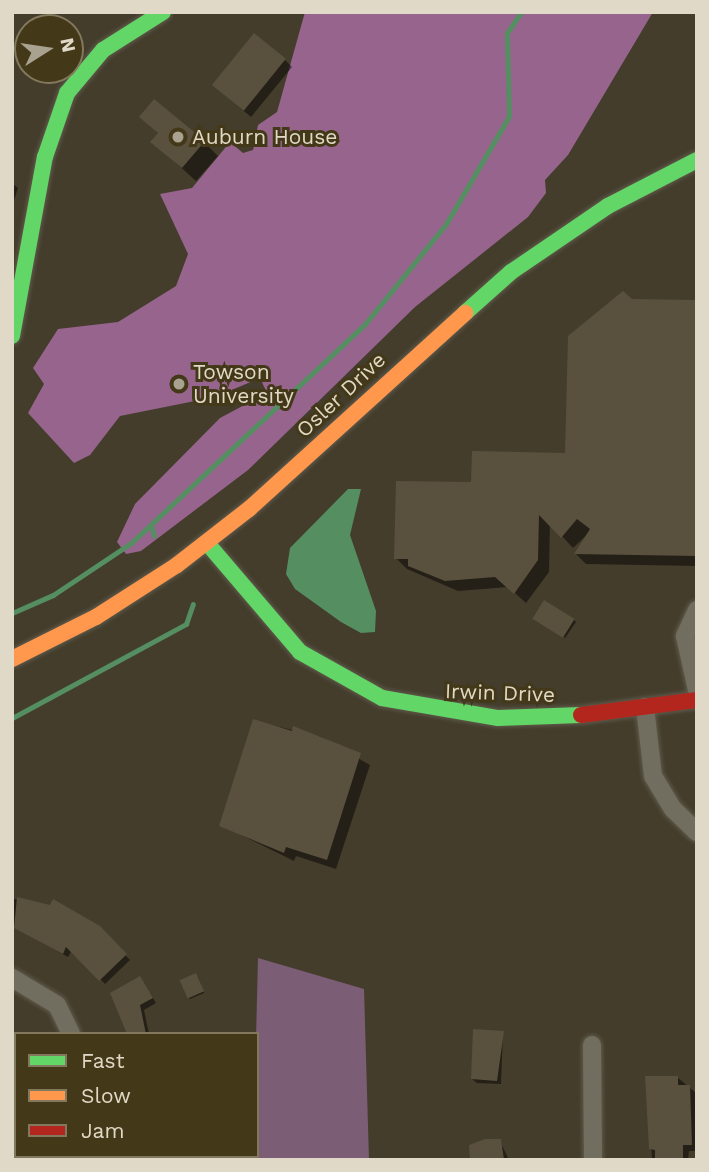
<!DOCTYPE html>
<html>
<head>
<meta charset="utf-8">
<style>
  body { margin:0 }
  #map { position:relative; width:709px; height:1172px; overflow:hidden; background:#443d2c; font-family:"Work Sans",sans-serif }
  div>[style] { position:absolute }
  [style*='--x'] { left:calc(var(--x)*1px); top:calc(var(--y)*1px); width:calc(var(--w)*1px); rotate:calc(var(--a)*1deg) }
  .green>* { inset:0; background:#7c5d76 }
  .forest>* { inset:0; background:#96648d }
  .water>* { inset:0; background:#548e61 }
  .shadow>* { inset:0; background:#0007 }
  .stream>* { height:5px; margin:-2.5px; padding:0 2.5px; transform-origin:2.5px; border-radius:2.5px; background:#548e61 }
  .building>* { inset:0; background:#59513e; transform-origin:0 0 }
  .roads { filter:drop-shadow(0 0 2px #5f5a4b) drop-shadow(0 0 2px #5f5a4b) }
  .street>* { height:18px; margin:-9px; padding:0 9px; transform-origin:9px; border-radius:9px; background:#726e5f }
  .fast>* { height:16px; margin:-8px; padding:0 8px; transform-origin:8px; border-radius:8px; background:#63d668 }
  .slow>* { height:16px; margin:-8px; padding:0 8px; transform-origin:8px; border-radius:8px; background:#ff974d }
  .jam>* { height:16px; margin:-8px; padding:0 8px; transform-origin:8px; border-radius:8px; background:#b3261e }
  .dots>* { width:19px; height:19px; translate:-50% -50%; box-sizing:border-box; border:4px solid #433817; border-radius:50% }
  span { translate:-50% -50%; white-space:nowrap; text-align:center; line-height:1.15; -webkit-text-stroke:6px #433817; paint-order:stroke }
  .poi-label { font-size:21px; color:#e0d9c7 }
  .left { translate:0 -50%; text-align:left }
  .street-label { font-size:21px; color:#e0d9c7 }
  .frame { position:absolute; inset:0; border:14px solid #e0d9c7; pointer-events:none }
  .legend { position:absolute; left:14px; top:1032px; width:245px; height:126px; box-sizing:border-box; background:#433817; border:2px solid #82785d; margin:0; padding:9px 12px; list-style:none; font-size:21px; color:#e0d9c7 }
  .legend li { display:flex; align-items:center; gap:14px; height:35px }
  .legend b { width:35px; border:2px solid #82785d }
  .north { position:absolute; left:14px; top:14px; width:70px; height:70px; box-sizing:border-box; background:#433817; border:2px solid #82785d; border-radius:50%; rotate:78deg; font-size:19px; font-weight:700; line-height:28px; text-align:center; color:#e0d9c7 }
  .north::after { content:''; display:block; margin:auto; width:24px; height:32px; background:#a9a291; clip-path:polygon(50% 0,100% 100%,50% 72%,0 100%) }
</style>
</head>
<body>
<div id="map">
  <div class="green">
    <i style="clip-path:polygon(258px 958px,364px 989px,369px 1160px,253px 1160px)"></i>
  </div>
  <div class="forest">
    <i style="clip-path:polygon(305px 12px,653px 12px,568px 155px,545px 180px,546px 193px,528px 217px,415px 307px,248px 470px,141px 551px,126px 554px,117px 542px,135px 504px,220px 418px,267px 393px,260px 378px,215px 397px,120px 416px,90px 455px,74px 463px,28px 413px,44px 384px,33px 368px,58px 329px,118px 322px,176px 286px,188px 254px,160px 194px,192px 188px,230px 142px,243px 153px,253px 150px,258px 125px,277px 112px)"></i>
  </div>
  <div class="water">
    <i style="clip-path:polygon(348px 489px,361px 489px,350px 535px,376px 611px,375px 632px,361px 633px,341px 622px,295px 589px,286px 574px,290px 548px)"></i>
  </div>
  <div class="shadow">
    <i style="clip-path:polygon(285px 60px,292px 67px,251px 117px,221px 92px)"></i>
    <i style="clip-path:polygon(141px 117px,204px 142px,218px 156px,196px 181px,153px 142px,159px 134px)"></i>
    <i style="clip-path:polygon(12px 183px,18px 188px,12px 206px)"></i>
    <i style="clip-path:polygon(632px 300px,697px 302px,697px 566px,586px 564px,576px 554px,591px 531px,573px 548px,550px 523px,549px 572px,526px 603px,508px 587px,458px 591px,407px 569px,396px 558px,473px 484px,567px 455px)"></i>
    <i style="clip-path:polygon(536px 619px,574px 620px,576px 622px,565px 638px)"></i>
    <i style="clip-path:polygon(255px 721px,321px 737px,370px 765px,336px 869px,296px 856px,294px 861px,221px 825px)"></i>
    <i style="clip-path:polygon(12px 898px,99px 928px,130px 960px,105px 984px,72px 950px,68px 957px,12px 926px)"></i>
    <i style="clip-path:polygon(198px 977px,204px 993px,190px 999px,188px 997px)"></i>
    <i style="clip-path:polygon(140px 978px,156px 1003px,144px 1010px,149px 1034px,129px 1034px)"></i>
    <i style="clip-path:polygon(503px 1032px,501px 1084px,477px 1083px,472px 1079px)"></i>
    <i style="clip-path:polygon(12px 1076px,16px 1156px,31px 1160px,12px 1157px)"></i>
    <i style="clip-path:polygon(677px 1077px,696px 1093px,697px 1151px,689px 1151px,688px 1160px,652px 1160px,647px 1078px)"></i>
    <i style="clip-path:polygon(500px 1141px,509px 1160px,472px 1160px)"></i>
    <i style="clip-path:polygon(137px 1156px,173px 1156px,137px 1160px)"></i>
  </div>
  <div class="stream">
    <i style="--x:151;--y:525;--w:11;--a:75"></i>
    <i style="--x:12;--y:613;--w:45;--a:-23.7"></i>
    <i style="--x:53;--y:595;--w:94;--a:-33.7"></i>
    <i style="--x:131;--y:543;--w:320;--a:-43.1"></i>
    <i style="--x:365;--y:324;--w:129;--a:-51"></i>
    <i style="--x:446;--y:224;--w:125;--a:-59.7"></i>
    <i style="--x:509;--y:116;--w:83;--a:-91.4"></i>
    <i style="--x:507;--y:33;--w:25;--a:-56"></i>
    <i style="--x:12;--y:718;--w:198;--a:-28.4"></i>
    <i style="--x:186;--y:624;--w:21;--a:-71"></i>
  </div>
  <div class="building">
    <i style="left:254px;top:33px;width:41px;height:67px;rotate:39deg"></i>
    <i style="clip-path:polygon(154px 99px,205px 141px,182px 168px,150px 142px,158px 133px,139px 117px)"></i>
    <i style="clip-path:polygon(623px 291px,632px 299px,697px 300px,697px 556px,574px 554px,590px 529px,577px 519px,561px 538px,539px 515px,538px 560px,514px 594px,495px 577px,445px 581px,408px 566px,408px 559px,394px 559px,396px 481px,471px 482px,472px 451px,565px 453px,568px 336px)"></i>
    <i style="left:544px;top:600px;width:36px;height:22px;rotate:32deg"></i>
    <i style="clip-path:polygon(253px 719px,292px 731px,293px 726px,361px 753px,327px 860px,286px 847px,284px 853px,219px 826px)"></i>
    <i style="clip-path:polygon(17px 897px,50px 905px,53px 899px,100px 926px,127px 954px,99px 981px,66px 947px,63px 954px,14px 928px)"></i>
    <i style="left:196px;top:973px;width:20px;height:18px;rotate:66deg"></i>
    <i style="clip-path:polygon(140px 976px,153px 998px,140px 1005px,146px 1034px,127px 1034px,110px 993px)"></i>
    <i style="clip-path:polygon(473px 1029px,504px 1031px,497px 1081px,471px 1079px)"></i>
    <i style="clip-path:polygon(645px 1076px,678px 1076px,678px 1085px,690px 1085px,692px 1145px,683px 1145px,683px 1160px,655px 1160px,655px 1150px,649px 1149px)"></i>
    <i style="clip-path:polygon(485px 1139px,501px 1139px,504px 1160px,470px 1160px,469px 1145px)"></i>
  </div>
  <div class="roads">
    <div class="street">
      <i style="--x:697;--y:610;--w:29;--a:115"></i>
      <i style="--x:685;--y:636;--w:55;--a:77.5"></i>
      <i style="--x:645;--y:707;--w:69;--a:83.4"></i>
      <i style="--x:653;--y:776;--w:39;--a:59"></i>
      <i style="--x:673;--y:809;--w:33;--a:44"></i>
      <i style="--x:12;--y:978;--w:52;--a:31"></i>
      <i style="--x:57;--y:1005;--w:32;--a:64"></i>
      <i style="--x:592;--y:1045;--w:115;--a:89.5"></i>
      <i style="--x:87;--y:1156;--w:4;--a:90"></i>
    </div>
    <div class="fast">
      <i style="--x:465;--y:313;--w:62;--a:-41.7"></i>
      <i style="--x:511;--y:272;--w:117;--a:-34.2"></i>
      <i style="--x:608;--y:206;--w:100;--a:-27.3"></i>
      <i style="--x:12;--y:336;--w:182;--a:-79.6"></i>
      <i style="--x:45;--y:157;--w:68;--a:-71"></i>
      <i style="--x:67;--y:93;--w:56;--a:-50.1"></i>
      <i style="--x:103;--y:50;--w:71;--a:-32.3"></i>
      <i style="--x:207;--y:543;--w:143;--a:49.5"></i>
      <i style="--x:300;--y:652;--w:94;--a:29.3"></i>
      <i style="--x:382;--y:698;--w:118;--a:9.8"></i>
      <i style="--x:498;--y:718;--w:83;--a:-2.1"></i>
    </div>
    <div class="slow">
      <i style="--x:12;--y:659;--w:94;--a:-26.6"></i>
      <i style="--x:96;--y:617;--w:96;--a:-32.7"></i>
      <i style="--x:177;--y:565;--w:91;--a:-37.9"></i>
      <i style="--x:249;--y:509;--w:292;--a:-42.2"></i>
    </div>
    <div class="jam">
      <i style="--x:581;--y:715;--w:117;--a:-7.4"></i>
    </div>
  </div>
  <div class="dots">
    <i style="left:178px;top:137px;background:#a9a291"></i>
    <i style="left:179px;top:384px;background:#a9a291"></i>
  </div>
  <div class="poi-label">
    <span class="left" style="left:192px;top:137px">Auburn House</span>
    <span class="left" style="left:193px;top:384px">Towson<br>University</span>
  </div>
  <div class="street-label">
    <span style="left:341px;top:395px;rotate:-43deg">Osler Drive</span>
    <span style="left:500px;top:693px;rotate:2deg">Irwin Drive</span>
  </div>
  <div class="frame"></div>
  <ul class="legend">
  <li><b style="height:9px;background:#63d668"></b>Fast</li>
  <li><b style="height:9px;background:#ff974d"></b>Slow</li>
  <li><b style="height:9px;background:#b3261e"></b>Jam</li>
  </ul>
  <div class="north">N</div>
</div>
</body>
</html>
